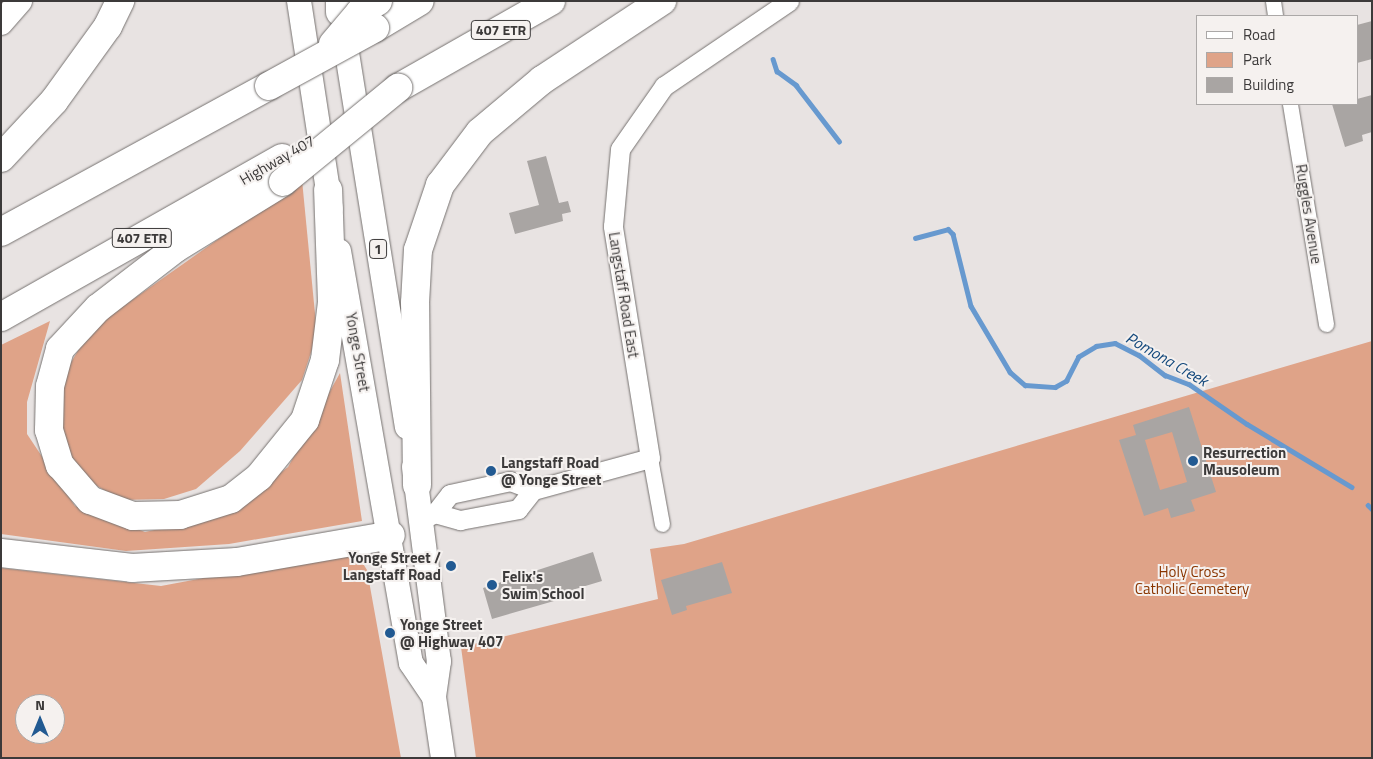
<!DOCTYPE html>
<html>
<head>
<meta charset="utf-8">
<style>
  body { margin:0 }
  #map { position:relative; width:1373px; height:759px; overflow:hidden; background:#e8e3e2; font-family:"Titillium Web",sans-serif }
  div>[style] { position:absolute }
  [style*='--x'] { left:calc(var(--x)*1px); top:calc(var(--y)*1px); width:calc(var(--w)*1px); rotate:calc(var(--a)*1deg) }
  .green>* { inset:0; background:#dfa388 }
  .stream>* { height:4.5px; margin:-2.25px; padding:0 2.25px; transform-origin:2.25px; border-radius:2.25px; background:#6799cf }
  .building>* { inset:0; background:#a9a5a3 }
  .roads { filter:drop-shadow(0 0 1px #767270) drop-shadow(0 0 1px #767270) }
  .minor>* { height:15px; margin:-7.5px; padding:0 7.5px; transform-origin:7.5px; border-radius:7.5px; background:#fff }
  .tertiary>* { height:19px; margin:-9.5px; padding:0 9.5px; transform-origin:9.5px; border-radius:9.5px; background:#fff }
  .primary>* { height:24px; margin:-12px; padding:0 12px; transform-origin:12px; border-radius:12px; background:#fff }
  .motorway>* { height:28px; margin:-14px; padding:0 14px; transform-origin:14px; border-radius:14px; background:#fff }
  .bridges { filter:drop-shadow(0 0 1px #767270) drop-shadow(0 0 1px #767270) }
  .motorway-bridge>* { height:28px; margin:-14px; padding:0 14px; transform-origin:14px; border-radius:14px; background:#fff }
  .dots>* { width:14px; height:14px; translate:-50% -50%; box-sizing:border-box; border:2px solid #f5f1ef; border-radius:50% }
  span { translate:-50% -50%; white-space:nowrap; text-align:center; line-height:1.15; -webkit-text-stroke:4px #f5f1ef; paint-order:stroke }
  .shield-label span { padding:1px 4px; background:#f5f1ef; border:1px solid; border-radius:4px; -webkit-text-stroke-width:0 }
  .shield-label { font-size:14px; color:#3c3a3a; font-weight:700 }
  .street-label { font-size:15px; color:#3c3a3a }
  .poi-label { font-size:15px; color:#3c3a3a; font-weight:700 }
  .left { translate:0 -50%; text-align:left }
  .right { translate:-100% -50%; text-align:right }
  .park-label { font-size:15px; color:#893500 }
  .water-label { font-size:16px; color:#14497c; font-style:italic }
  .frame { position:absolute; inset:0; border:2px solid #3c3a3a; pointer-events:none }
  .legend { position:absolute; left:1196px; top:15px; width:162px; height:90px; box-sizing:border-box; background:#f5f1ef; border:1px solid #aba8a7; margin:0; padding:6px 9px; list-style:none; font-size:15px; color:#3c3a3a }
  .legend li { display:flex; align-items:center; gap:10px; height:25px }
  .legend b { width:25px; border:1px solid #aba8a7 }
  .north { position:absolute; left:15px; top:694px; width:50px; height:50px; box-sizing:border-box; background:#f5f1ef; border:1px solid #aba8a7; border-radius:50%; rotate:0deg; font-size:14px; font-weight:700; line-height:20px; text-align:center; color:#3c3a3a }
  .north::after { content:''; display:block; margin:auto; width:18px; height:22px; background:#225a92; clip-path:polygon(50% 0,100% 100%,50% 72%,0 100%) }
</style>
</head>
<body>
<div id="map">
  <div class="green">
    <i style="clip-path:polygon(302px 180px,317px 334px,302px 380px,240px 451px,196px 489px,164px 499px,120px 500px,81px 476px,59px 431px,61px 379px,91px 329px)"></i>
    <i style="clip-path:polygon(50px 321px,27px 402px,27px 434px,75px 506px,145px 532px,225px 515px,288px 467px,340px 373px,362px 521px,229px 544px,126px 551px,1px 534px,1px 345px)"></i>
    <i style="clip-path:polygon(1372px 341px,1372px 758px,476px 758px,461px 647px,658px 599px,650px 549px,684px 544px)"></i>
    <i style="clip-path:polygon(evenodd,338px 553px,357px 554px,367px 570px,401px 758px,1px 758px,1px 568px,161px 586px,338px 553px,25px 704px,55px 704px,55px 734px,25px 734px,25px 704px)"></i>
  </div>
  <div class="stream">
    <i style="--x:773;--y:59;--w:13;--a:72"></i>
    <i style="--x:777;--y:71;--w:24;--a:36"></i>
    <i style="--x:796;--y:85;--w:71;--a:52.5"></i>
    <i style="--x:915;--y:238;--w:34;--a:-15"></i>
    <i style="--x:948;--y:229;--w:7;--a:45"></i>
    <i style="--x:953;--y:234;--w:74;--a:76"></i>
    <i style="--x:971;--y:306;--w:77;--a:59.4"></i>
    <i style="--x:1010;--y:372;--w:20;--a:41"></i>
    <i style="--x:1025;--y:385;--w:30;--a:4"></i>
    <i style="--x:1055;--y:387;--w:13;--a:-29"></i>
    <i style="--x:1066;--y:381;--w:27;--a:-63"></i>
    <i style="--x:1078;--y:357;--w:21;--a:-31"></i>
    <i style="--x:1096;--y:346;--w:19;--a:-9"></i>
    <i style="--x:1115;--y:343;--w:27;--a:27"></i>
    <i style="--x:1139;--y:355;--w:33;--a:38"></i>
    <i style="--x:1165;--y:375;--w:26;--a:21"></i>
    <i style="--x:1189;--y:384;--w:70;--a:34.6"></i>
    <i style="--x:1247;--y:424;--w:122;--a:31"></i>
    <i style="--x:1368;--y:505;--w:6;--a:45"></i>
  </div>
  <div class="building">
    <i style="clip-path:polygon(1372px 21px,1372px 59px,1357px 63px,1357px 25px)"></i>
    <i style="clip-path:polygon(1372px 95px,1372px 132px,1362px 135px,1363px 141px,1345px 147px,1332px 104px,1357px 104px,1357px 99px)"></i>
    <i style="clip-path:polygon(546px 156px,559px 203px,568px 201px,571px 212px,562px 214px,563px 221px,515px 234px,509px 213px,539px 205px,527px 161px)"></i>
    <i style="clip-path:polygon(evenodd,1189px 407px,1216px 492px,1191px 500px,1195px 511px,1171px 518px,1168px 508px,1144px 516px,1119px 440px,1136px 435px,1133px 425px,1189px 407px,1172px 432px,1187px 482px,1160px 490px,1145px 440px,1172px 432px)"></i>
    <i style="clip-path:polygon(593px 552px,602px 581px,552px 596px,554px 601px,492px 619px,483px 588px)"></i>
    <i style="clip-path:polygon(722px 562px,732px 593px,686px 606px,687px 610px,672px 615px,661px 580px)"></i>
  </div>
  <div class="roads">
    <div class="minor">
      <i style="--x:1273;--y:1;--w:15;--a:82"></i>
      <i style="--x:1290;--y:104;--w:223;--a:80.7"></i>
      <i style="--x:650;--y:458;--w:67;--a:79.7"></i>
    </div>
    <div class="tertiary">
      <i style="--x:435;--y:513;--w:26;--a:16"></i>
      <i style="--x:460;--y:520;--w:59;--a:-10.7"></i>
      <i style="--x:518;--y:509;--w:24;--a:-52"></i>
      <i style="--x:533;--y:490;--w:121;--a:-15.3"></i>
      <i style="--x:650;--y:458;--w:235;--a:-99.1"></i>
      <i style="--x:613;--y:226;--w:77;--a:-84.8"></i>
      <i style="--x:620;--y:149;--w:77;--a:-55.1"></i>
      <i style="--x:664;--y:86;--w:151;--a:-34.2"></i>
      <i style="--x:425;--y:518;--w:11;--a:-27"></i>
      <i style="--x:435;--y:513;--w:24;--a:-52"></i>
      <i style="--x:450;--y:494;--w:61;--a:-12.2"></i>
      <i style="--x:510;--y:481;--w:25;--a:21"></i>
    </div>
    <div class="primary">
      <i style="--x:299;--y:1;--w:210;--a:81.3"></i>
      <i style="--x:1;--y:23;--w:29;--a:-49"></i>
      <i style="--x:343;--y:28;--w:404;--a:80.9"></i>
      <i style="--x:339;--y:251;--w:418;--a:80.1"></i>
      <i style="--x:411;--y:663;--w:41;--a:55.9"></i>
      <i style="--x:414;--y:467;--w:196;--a:82.7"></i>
      <i style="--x:439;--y:661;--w:36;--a:98"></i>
      <i style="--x:434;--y:697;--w:62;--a:81.6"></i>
    </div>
    <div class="motorway">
      <i style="--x:340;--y:1;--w:11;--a:90"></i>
      <i style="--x:375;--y:28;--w:52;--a:-31"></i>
      <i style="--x:398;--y:88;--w:176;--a:-29.6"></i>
      <i style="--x:1;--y:158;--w:78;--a:-47.1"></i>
      <i style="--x:54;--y:101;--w:92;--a:-54.2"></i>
      <i style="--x:108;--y:26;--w:28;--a:-64"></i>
      <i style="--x:283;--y:182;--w:126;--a:148.3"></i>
      <i style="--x:176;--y:248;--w:98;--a:142.4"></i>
      <i style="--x:98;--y:308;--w:56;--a:132.8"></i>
      <i style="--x:60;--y:349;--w:38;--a:105"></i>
      <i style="--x:50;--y:386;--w:44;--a:91.3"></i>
      <i style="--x:49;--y:430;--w:37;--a:73"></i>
      <i style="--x:60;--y:465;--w:46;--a:49.4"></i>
      <i style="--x:90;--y:500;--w:46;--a:20.4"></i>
      <i style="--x:133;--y:516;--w:47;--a:-1.2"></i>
      <i style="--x:180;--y:515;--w:53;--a:-17.4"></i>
      <i style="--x:231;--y:499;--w:36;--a:-38"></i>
      <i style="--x:259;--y:477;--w:73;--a:-51.1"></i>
      <i style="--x:305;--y:420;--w:63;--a:-71.6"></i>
      <i style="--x:325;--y:360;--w:58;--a:-83.1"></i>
      <i style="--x:332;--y:302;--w:112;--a:-92"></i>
      <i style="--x:1;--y:232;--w:305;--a:-28.6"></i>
      <i style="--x:1;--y:317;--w:323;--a:-29.5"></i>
      <i style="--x:417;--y:485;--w:182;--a:-90.6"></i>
      <i style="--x:415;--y:303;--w:53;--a:-86.8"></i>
      <i style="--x:418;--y:250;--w:69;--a:-71.3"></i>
      <i style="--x:440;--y:185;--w:66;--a:-53"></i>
      <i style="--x:480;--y:132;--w:81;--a:-40"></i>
      <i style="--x:542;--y:80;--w:144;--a:-33.4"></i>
      <i style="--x:1;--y:553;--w:132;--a:6.5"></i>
      <i style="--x:132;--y:568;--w:105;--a:-3.3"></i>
      <i style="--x:237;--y:562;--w:156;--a:-9.9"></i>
    </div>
  </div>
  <div class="bridges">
    <div class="motorway-bridge">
      <i style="--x:333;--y:44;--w:42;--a:-49.8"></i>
      <i style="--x:360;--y:12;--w:21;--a:-31"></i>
      <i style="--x:269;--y:86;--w:121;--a:-28.7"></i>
      <i style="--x:283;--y:182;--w:149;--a:-39.3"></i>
    </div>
  </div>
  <div class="dots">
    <i style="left:1193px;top:461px;background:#225a92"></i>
    <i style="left:491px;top:471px;background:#225a92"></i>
    <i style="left:451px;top:566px;background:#225a92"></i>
    <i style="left:492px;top:585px;background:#225a92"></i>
    <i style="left:390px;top:633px;background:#225a92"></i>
  </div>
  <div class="shield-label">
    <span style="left:501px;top:30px">407 ETR</span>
    <span style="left:142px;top:238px">407 ETR</span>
    <span style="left:378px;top:249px">1</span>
  </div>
  <div class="street-label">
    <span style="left:277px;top:160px;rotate:-30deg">Highway 407</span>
    <span style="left:1309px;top:214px;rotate:81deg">Ruggles Avenue</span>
    <span style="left:624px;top:295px;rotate:81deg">Langstaff Road East</span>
    <span style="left:358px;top:352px;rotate:80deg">Yonge Street</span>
  </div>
  <div class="poi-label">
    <span class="left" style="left:1203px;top:461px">Resurrection<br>Mausoleum</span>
    <span class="left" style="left:501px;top:471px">Langstaff Road<br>@ Yonge Street</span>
    <span class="right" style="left:441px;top:566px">Yonge Street /<br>Langstaff Road</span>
    <span class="left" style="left:502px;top:585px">Felix's<br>Swim School</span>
    <span class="left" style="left:400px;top:633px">Yonge Street<br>@ Highway 407</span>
  </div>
  <div class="park-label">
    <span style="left:1192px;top:580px">Holy Cross<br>Catholic Cemetery</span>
  </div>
  <div class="water-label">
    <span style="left:1167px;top:359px;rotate:30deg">Pomona Creek</span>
  </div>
  <div class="frame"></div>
  <ul class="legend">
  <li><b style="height:6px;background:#fff"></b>Road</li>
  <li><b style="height:14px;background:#dfa388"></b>Park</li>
  <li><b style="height:14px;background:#a9a5a3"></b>Building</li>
  </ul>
  <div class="north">N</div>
</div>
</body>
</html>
